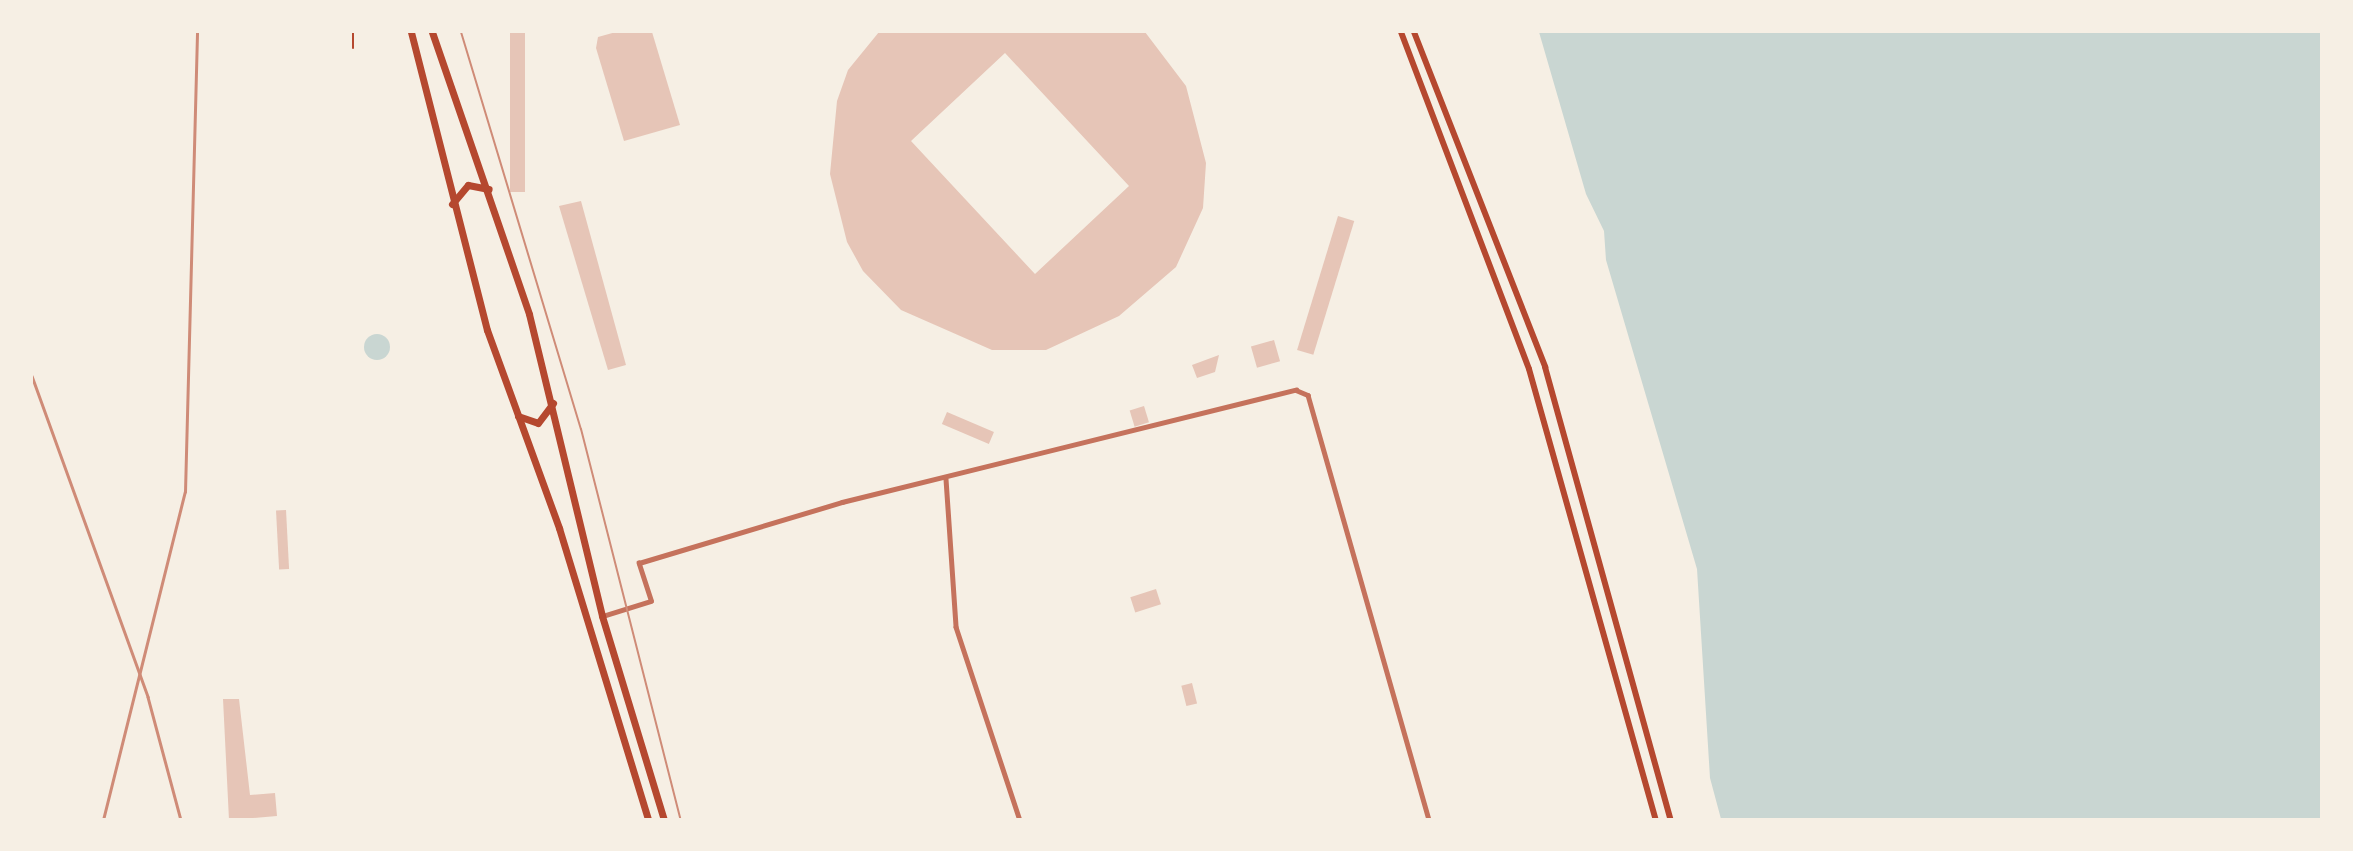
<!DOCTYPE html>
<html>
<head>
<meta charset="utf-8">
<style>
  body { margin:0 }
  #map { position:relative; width:2353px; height:851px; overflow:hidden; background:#f6efe4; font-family:"DejaVu Sans",sans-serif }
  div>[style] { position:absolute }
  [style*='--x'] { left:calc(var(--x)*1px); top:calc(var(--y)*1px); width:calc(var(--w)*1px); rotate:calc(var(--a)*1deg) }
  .water>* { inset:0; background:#c9d6d2 }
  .round { border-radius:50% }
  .building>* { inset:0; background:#e6c5b7; transform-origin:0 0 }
  .path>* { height:2px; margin:-1px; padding:0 1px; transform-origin:1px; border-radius:1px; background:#b5482f }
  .minor>* { height:4.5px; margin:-2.25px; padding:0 2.25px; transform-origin:2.25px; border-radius:2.25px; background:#c5725c }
  .secondary>* { height:6px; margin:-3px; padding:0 3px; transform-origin:3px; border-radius:3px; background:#b5482f }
  .primary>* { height:7px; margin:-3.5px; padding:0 3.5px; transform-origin:3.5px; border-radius:3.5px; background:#b5482f }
  .tram>* { height:2px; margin:-1px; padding:0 1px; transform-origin:1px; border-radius:1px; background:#cf8b77 }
  .rail>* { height:2.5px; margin:-1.25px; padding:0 1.25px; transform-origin:1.25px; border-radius:1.25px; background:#cf8b77 }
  span { translate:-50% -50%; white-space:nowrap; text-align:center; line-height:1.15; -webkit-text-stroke:5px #f6efe4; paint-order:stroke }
  .frame { position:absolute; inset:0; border:33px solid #f6efe4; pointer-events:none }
</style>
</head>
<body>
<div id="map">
  <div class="water">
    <i style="clip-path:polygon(1539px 32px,2321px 32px,2321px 819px,1721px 819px,1710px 778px,1697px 569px,1606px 260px,1604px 231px,1586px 194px)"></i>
    <i class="round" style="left:364px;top:334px;width:26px;height:26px"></i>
  </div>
  <div class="building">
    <i style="left:510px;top:32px;width:15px;height:160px"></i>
    <i style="clip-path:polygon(616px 32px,652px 32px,680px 125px,624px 141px,596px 48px,598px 37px)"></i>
    <i style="clip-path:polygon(evenodd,879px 32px,1145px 32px,1186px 86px,1206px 163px,1203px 208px,1176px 267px,1119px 316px,1046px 350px,992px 350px,901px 310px,863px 271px,847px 242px,830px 174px,837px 101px,848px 70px,879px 32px,1005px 53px,1129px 186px,1035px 274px,911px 141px,1005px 53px)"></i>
    <i style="clip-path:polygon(581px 201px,626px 365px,608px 370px,559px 206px)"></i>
    <i style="left:1338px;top:216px;width:17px;height:140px;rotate:17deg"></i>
    <i style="left:1274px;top:340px;width:22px;height:24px;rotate:74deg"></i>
    <i style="clip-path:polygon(1219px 355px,1215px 372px,1197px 378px,1192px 365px)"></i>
    <i style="left:1144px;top:406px;width:17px;height:15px;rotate:73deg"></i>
    <i style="left:947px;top:412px;width:51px;height:13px;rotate:23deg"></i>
    <i style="left:286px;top:510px;width:59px;height:10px;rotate:87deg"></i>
    <i style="left:1156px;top:589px;width:16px;height:27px;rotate:72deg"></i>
    <i style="left:1192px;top:683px;width:21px;height:11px;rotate:76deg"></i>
    <i style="clip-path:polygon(223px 699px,239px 699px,250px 795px,275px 793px,277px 816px,229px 820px)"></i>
  </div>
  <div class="path">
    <i style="--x:353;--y:48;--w:16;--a:-90"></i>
  </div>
  <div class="minor">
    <i style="--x:946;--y:479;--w:148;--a:86.1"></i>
    <i style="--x:956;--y:627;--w:203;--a:71.7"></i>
    <i style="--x:603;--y:616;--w:50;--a:-17.4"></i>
    <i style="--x:651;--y:601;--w:40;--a:-108"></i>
    <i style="--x:639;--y:563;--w:212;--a:-16.7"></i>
    <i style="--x:842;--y:502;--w:468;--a:-13.9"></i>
    <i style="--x:1296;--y:390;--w:13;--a:23"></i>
    <i style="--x:1308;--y:395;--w:442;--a:74.1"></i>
  </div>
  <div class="secondary">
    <i style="--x:1401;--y:32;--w:360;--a:69.2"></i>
    <i style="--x:1529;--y:369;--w:469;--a:74.3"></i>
    <i style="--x:1414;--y:32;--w:360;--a:68.6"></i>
    <i style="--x:1545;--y:367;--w:470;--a:74.5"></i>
  </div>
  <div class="primary">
    <i style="--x:411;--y:32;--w:308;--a:75.7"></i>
    <i style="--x:487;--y:330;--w:211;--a:70"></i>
    <i style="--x:559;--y:528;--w:305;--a:73"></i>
    <i style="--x:432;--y:32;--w:298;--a:71"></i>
    <i style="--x:529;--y:314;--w:311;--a:76.4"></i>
    <i style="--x:602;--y:616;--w:213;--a:73.1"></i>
    <i style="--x:452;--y:204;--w:25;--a:-50"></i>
    <i style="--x:468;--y:185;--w:21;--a:11"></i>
    <i style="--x:518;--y:416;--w:21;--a:19"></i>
    <i style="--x:538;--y:423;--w:25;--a:-53"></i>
  </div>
  <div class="tram">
    <i style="--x:461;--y:32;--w:415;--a:73.2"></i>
    <i style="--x:581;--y:429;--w:404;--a:75.7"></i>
  </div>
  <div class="rail">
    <i style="--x:32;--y:376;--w:341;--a:70.1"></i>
    <i style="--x:148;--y:697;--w:127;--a:75"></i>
    <i style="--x:103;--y:820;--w:338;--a:-76"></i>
    <i style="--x:185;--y:492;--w:460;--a:-88.5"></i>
  </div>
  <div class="frame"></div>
</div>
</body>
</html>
